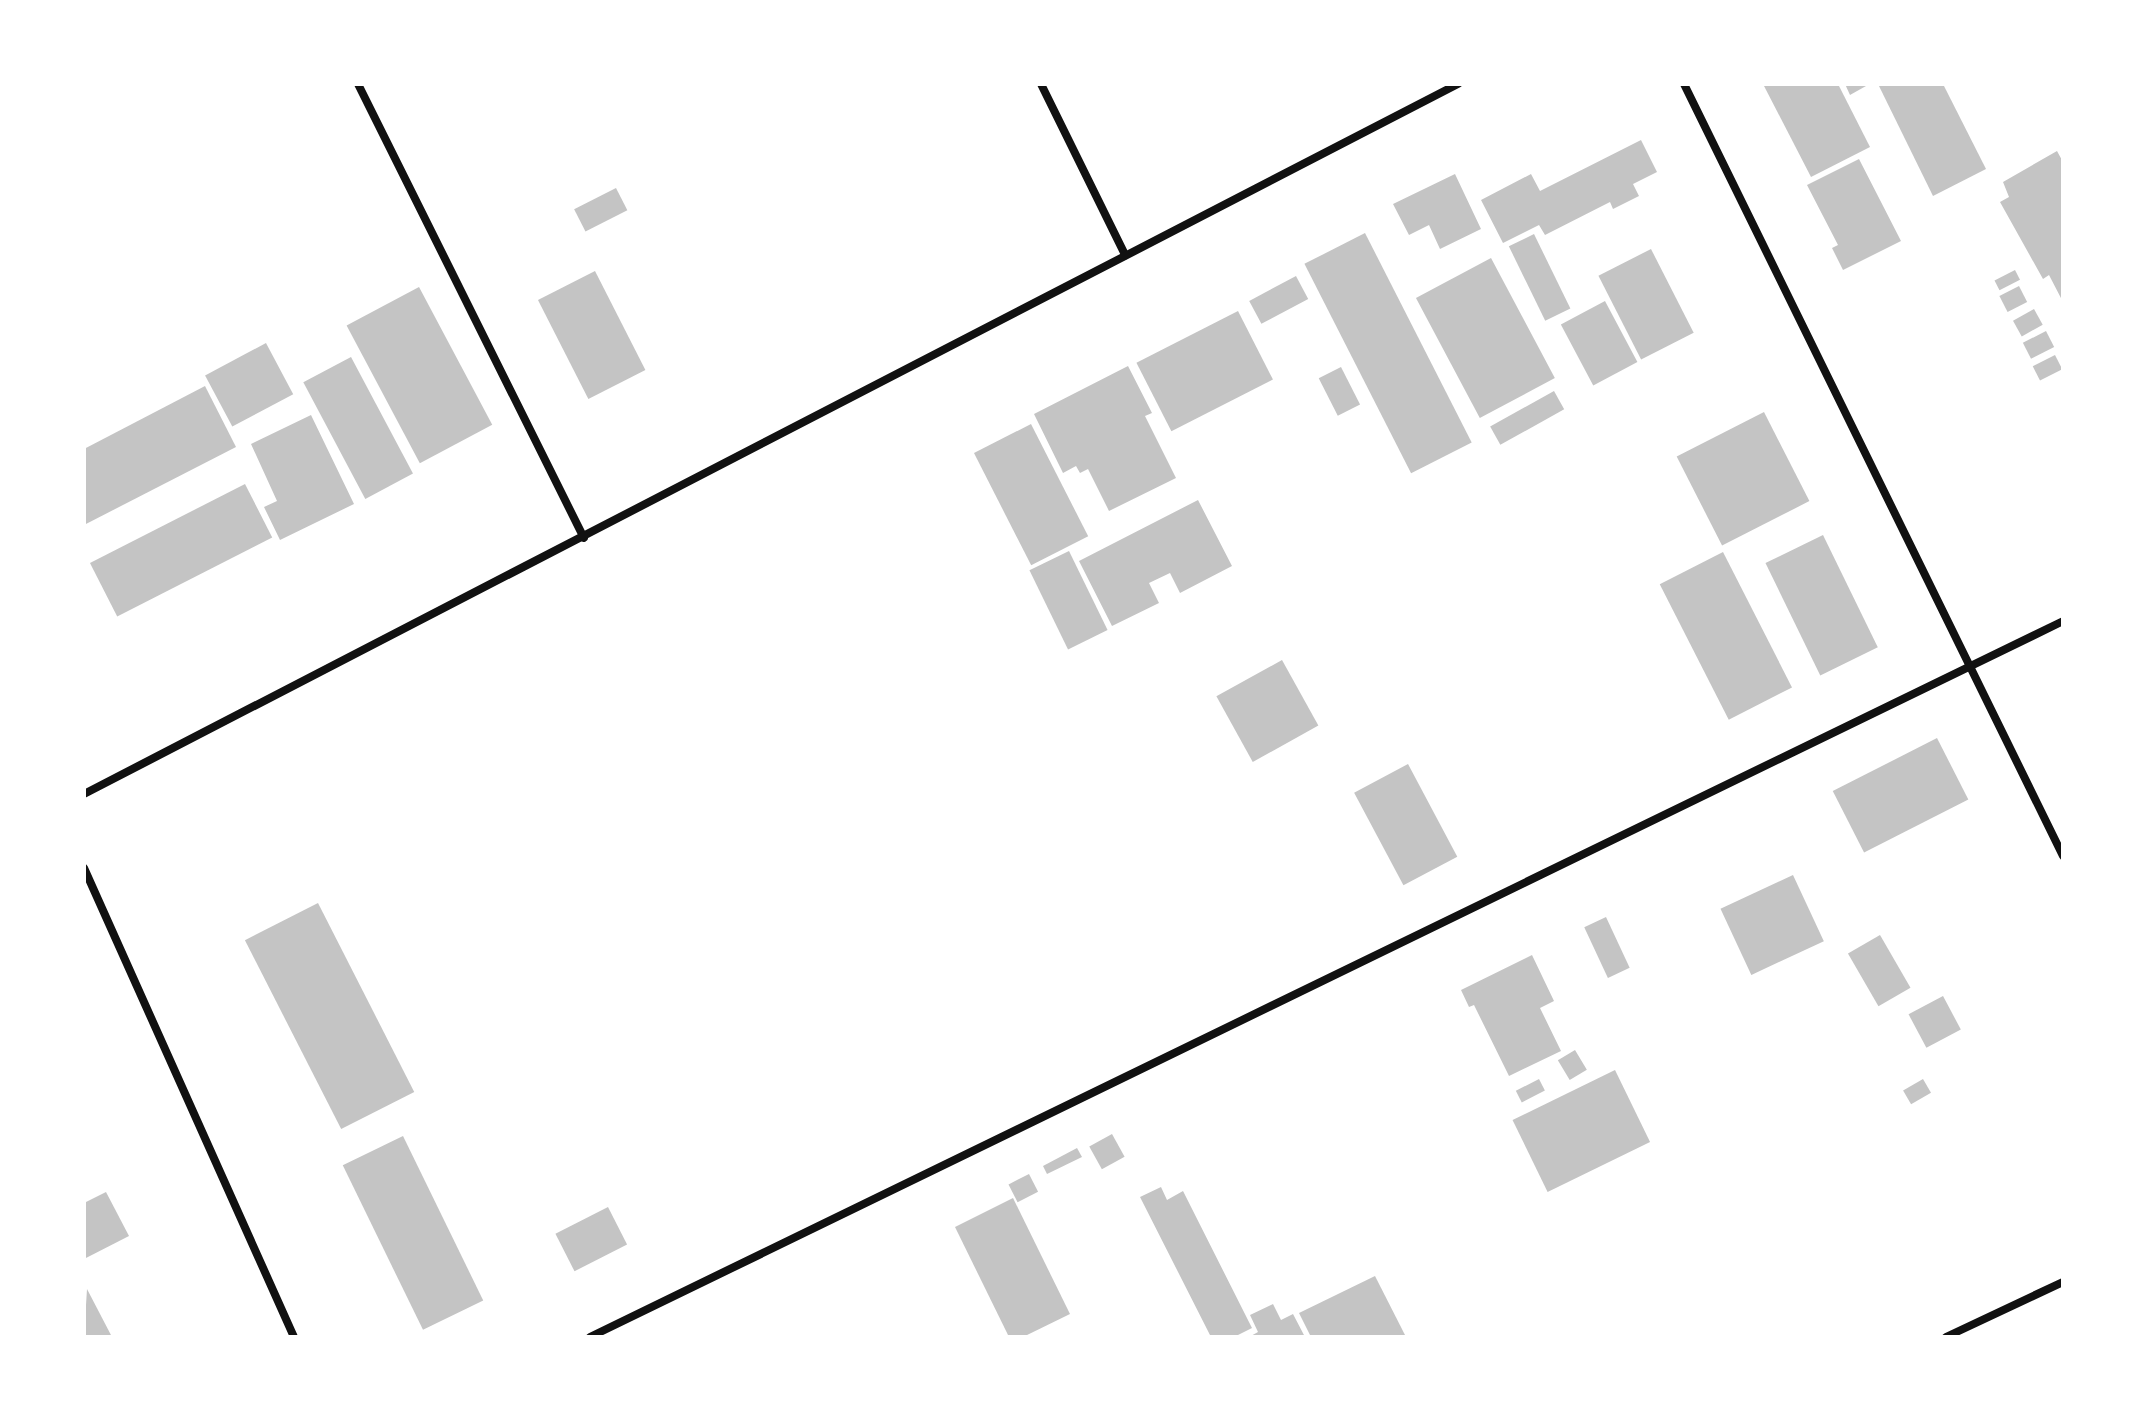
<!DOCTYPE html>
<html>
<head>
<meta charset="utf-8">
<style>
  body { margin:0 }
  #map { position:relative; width:2147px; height:1421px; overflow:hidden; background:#fff; font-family:"DejaVu Sans",sans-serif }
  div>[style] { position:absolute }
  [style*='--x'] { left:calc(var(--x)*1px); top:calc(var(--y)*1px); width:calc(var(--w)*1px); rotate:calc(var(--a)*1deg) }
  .building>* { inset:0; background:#c4c4c4; transform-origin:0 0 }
  .minor>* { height:8px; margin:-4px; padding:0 4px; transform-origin:4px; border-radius:4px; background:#111 }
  span { translate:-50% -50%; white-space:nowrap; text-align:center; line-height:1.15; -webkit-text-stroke:8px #fff; paint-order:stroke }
  .frame { position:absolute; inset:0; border:86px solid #fff; pointer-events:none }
</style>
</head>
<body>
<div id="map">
  <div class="building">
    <i style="clip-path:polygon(1763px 84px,1838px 84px,1870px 147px,1811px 177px)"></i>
    <i style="clip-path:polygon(1845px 84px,1865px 84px,1866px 86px,1850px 95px)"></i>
    <i style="clip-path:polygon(1878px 84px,1943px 84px,1986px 169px,1933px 196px)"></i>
    <i style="clip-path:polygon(1641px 140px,1657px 172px,1633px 184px,1639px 196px,1613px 209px,1610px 202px,1545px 235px,1539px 225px,1503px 243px,1481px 200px,1531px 174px,1540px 191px)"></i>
    <i style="clip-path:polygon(2057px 151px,2063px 162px,2063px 302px,2049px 275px,2043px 279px,2000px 202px,2009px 197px,2003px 182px)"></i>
    <i style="clip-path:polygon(1859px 159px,1901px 241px,1843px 270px,1832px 248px,1838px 245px,1807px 185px)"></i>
    <i style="clip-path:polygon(1455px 174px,1481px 229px,1440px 249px,1429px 225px,1409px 235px,1393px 204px)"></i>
    <i style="left:616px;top:188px;width:25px;height:47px;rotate:63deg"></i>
    <i style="left:1365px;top:233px;width:235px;height:68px;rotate:63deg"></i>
    <i style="left:1534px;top:234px;width:83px;height:28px;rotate:64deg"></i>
    <i style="left:1651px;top:249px;width:94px;height:59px;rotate:63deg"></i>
    <i style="left:1491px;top:258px;width:136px;height:85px;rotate:62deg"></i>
    <i style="left:2015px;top:270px;width:11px;height:23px;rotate:63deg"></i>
    <i style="left:595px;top:271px;width:111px;height:64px;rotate:63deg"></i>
    <i style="left:1296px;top:276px;width:26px;height:53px;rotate:62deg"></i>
    <i style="left:2019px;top:286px;width:18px;height:22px;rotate:63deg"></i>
    <i style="left:419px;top:287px;width:156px;height:82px;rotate:62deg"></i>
    <i style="left:1605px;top:301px;width:69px;height:50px;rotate:62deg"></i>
    <i style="left:2034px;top:309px;width:18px;height:24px;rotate:61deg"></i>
    <i style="left:1238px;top:311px;width:77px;height:114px;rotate:63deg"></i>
    <i style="left:2046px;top:331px;width:18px;height:26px;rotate:63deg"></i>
    <i style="left:266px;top:343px;width:58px;height:69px;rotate:62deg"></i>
    <i style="left:2055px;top:355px;width:16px;height:25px;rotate:63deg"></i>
    <i style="left:351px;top:357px;width:132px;height:54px;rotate:62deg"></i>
    <i style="clip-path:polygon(1128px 366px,1152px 413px,1145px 416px,1176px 478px,1109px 511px,1088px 469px,1080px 473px,1076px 466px,1063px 473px,1034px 414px)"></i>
    <i style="left:1341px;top:367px;width:42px;height:25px;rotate:63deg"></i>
    <i style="clip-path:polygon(205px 386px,236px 447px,84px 525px,84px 449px)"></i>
    <i style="left:1554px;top:391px;width:21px;height:73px;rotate:61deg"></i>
    <i style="left:1764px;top:412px;width:100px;height:98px;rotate:63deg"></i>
    <i style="clip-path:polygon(311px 415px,354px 504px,280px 540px,264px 507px,277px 501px,251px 444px)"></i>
    <i style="left:1031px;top:424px;width:126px;height:64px;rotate:63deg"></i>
    <i style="left:245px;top:484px;width:60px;height:174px;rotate:63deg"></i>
    <i style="clip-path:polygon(1198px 500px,1232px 566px,1180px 593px,1170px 573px,1149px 583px,1159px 603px,1112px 626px,1079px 561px)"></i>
    <i style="left:1823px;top:535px;width:125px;height:64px;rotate:64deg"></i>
    <i style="left:1069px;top:551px;width:88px;height:44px;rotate:64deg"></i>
    <i style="left:1723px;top:552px;width:152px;height:71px;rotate:63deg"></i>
    <i style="left:1282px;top:660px;width:75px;height:75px;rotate:61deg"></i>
    <i style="left:1937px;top:738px;width:69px;height:117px;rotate:63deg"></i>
    <i style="left:1408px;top:764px;width:105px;height:61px;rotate:62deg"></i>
    <i style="left:1793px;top:875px;width:73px;height:80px;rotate:65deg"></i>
    <i style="left:318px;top:903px;width:212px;height:82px;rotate:63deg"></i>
    <i style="left:1606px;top:917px;width:56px;height:24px;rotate:65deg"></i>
    <i style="left:1880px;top:935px;width:61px;height:37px;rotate:60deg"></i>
    <i style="clip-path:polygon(1532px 955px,1554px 1001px,1540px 1008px,1561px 1051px,1509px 1076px,1474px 1005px,1469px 1007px,1461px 990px)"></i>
    <i style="left:1943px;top:996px;width:38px;height:39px;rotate:62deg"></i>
    <i style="left:1575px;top:1050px;width:23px;height:20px;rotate:59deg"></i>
    <i style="left:1615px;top:1070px;width:80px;height:114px;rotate:64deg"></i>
    <i style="left:1539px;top:1079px;width:13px;height:26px;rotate:63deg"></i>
    <i style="left:1923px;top:1079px;width:16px;height:23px;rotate:60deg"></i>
    <i style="left:1112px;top:1134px;width:26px;height:26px;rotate:61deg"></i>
    <i style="left:403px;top:1136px;width:183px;height:67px;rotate:64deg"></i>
    <i style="clip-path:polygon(1077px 1148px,1082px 1157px,1047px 1174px,1043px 1166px)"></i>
    <i style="left:1029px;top:1174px;width:20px;height:23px;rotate:63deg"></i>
    <i style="clip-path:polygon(1161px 1187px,1167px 1200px,1183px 1191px,1252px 1328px,1234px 1337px,1211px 1337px,1140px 1197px)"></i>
    <i style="clip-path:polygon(106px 1192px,129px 1236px,84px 1259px,84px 1203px)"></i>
    <i style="clip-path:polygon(1013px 1198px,1070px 1314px,1023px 1337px,1009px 1337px,955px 1227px)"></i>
    <i style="left:608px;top:1207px;width:42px;height:59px;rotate:63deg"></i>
    <i style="clip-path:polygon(1375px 1276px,1406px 1337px,1311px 1337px,1299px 1313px)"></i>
    <i style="clip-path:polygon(87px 1289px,112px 1337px,84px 1337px)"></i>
    <i style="clip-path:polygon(1273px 1304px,1281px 1320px,1293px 1314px,1305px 1337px,1249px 1337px,1258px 1332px,1250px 1315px)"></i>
  </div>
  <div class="minor">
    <i style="--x:358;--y:84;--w:507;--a:63.54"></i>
    <i style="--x:1041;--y:84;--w:191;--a:63.8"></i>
    <i style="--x:1684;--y:84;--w:860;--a:63.85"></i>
    <i style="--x:84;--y:794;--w:1547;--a:-27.33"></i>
    <i style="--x:84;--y:868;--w:514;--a:65.88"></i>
    <i style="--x:590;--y:1337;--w:1638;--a:-25.92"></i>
    <i style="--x:1946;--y:1337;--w:129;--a:-25.2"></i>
  </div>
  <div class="frame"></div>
</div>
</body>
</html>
